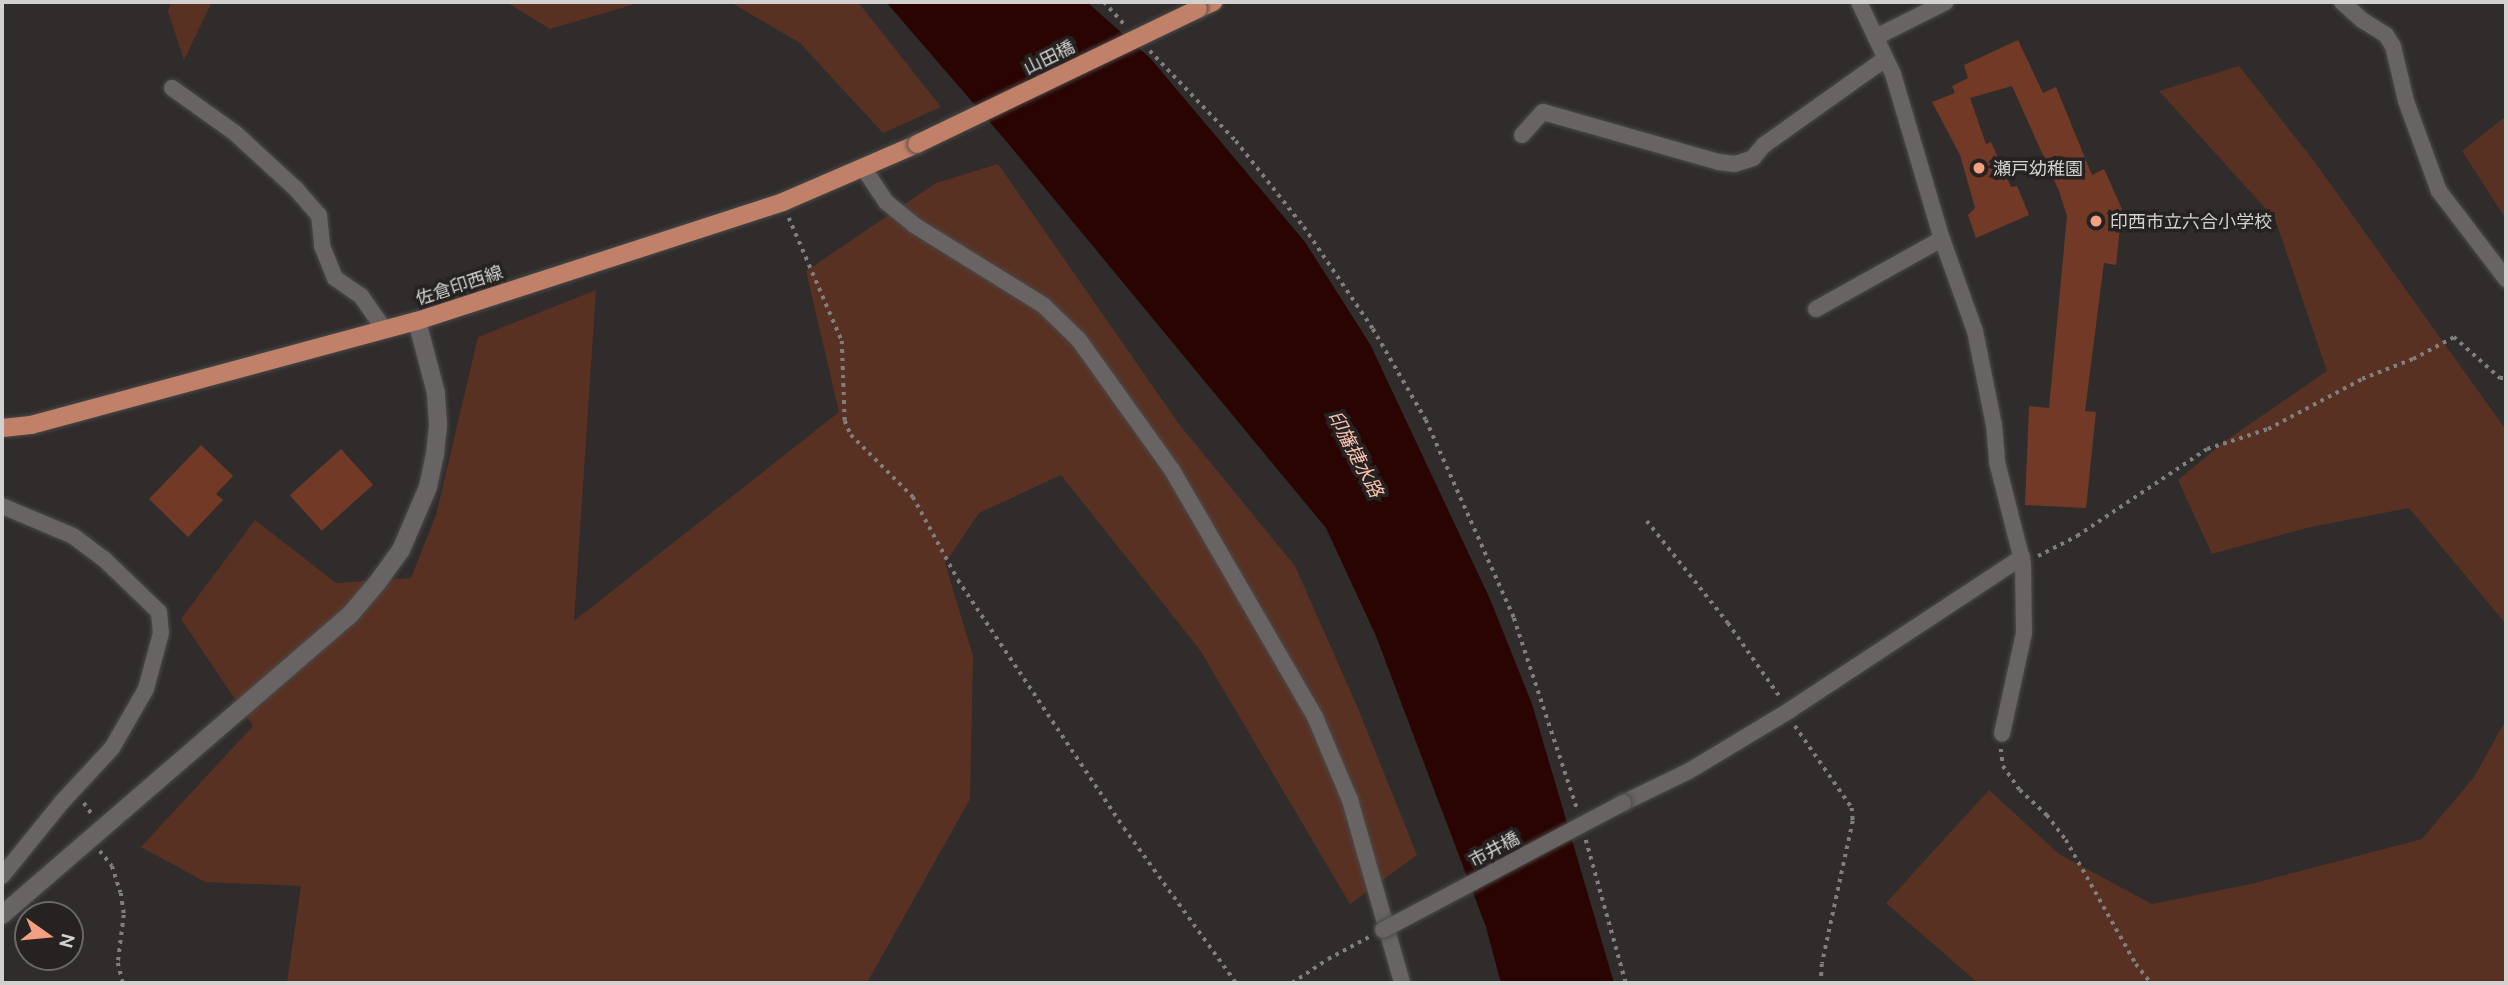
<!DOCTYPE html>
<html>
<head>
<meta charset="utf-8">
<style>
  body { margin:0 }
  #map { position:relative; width:2508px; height:985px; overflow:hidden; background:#2f2c2b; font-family:Ubuntu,"Noto Sans JP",sans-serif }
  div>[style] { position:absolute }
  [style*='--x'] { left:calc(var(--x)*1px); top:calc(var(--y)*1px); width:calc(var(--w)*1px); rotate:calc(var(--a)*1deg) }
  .green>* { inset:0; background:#593122 }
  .water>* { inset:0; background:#290400 }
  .building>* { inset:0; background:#723a26; transform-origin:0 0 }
  .path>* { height:3.5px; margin-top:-1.75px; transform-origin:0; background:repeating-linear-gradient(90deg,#817f7e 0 3.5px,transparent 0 8.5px) }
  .roads { filter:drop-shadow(0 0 2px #4b4949) drop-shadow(0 0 2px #4b4949) }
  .street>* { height:16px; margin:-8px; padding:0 8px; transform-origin:8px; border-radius:8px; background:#676463 }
  .secondary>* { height:18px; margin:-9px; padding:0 9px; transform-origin:9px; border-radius:9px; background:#676463 }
  .primary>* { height:18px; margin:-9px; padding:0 9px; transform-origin:9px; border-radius:9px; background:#c18068 }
  .bridges { filter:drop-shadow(0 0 2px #4b4949) drop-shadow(0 0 2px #4b4949) }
  .street-bridge>* { height:16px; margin:-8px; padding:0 8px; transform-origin:8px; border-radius:8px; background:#676463 }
  .primary-bridge>* { height:18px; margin:-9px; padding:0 9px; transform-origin:9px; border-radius:9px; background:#c18068 }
  .dots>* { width:19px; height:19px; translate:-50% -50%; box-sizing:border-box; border:4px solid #252221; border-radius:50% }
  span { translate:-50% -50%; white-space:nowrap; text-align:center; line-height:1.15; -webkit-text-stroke:7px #252221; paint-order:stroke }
  .street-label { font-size:18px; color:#d2d1d0 }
  .poi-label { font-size:18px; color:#d2d1d0 }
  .left { translate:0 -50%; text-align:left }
  .water-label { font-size:19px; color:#f9c2af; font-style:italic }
  .frame { position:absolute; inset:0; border:4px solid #d2d1d0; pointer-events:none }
  .north { position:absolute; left:14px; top:901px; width:70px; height:70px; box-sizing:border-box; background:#252221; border:2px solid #6a6867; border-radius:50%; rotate:105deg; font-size:19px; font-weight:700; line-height:28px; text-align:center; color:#d2d1d0 }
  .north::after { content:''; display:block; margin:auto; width:24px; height:32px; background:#f39f82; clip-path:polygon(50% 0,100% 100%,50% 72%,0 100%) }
</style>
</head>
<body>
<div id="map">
  <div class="green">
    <i style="clip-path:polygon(171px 2px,212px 2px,184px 60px,168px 11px)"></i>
    <i style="clip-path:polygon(506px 2px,642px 2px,550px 29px)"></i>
    <i style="clip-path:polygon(730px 2px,858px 2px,941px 107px,883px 133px,800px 43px)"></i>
    <i style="clip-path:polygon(2239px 66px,2314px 161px,2506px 430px,2506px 624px,2409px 508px,2306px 528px,2212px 554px,2178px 480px,2228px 439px,2327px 371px,2275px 219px,2159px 91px)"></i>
    <i style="clip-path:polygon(2506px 116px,2506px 219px,2462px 151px)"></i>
    <i style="clip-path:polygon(998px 164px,1179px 424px,1295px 566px,1357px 706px,1417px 855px,1350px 904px,1200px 650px,1061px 475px,979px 513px,945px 563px,973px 656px,970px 799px,868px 981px,870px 983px,287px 983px,301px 886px,205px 882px,141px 847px,253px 726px,181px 619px,255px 520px,336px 583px,411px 578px,436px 515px,478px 337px,596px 290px,574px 621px,839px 412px,806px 271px,936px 183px)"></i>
    <i style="clip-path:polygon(2506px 720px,2506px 983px,1978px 983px,1886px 903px,1989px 790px,2059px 854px,2152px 904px,2251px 884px,2422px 839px,2474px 777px)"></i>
  </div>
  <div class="water">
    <i style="clip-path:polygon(886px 2px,1087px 2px,1151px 59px,1305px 242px,1370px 344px,1490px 599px,1532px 704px,1614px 983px,1501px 983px,1486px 927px,1376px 636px,1326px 528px,1006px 141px)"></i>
  </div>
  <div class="building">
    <i style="clip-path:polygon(2018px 40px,2043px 93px,2056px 87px,2092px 175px,2104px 169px,2122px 209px,2116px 265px,2104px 263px,2085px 411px,2096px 412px,2086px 508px,2025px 505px,2029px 406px,2049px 408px,2067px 216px,2059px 191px,2012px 86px,1970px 98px,1986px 144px,1991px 142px,2011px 187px,2017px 186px,2029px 215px,1976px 238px,1968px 215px,1975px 208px,1960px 155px,1932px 102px,1955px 93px,1952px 86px,1968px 78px,1964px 65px)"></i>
    <i style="clip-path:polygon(201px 445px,233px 476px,216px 494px,223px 500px,188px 537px,149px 499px)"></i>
    <i style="left:341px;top:449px;width:48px;height:69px;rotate:48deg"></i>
  </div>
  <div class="path">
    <i style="--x:1104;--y:2;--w:31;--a:48"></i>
    <i style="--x:1150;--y:51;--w:124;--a:46.3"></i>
    <i style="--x:1236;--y:141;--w:110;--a:51.7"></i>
    <i style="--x:1304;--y:227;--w:123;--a:55.9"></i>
    <i style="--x:1373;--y:329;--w:105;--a:59.8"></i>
    <i style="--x:1426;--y:420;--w:217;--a:66"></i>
    <i style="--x:1514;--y:618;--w:201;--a:71.7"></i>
    <i style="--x:789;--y:218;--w:134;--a:66.7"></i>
    <i style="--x:842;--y:341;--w:80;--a:87.9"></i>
    <i style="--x:845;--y:421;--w:15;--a:67"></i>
    <i style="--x:851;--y:435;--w:88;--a:45"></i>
    <i style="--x:913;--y:497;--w:94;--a:61.5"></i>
    <i style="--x:958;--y:580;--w:298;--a:56.2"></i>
    <i style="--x:1124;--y:828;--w:191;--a:54.1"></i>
    <i style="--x:1647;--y:521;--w:130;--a:51.5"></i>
    <i style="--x:1728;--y:623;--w:90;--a:54.9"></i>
    <i style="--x:2038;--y:556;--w:44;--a:-27.1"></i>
    <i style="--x:2077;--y:536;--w:156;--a:-33.8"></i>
    <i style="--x:2207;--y:449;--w:64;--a:-18.2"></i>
    <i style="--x:2268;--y:429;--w:106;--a:-28"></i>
    <i style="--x:2362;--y:379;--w:55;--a:-21.4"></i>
    <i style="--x:2413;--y:359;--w:47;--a:-28.2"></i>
    <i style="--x:2454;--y:337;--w:62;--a:41.7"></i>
    <i style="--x:2500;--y:378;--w:6;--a:0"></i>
    <i style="--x:1795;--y:726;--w:100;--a:55.2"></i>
    <i style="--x:1852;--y:808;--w:13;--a:86"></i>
    <i style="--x:1853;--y:821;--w:146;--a:102.2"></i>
    <i style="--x:1822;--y:964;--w:19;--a:93"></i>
    <i style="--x:2001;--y:749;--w:17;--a:83"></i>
    <i style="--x:2003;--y:766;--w:29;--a:55"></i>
    <i style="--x:2020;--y:790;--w:37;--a:43"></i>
    <i style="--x:2047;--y:815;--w:31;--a:53"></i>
    <i style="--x:2066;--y:840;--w:142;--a:60.6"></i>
    <i style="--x:2136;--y:964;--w:24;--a:52"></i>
    <i style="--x:84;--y:803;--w:16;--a:55"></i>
    <i style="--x:1586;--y:840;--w:148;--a:74.4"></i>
    <i style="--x:100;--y:851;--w:19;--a:51"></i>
    <i style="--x:112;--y:866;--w:28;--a:72"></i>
    <i style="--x:121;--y:893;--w:22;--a:82"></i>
    <i style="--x:124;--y:915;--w:48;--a:97.1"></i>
    <i style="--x:118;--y:963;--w:21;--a:76"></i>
    <i style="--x:1292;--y:983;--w:43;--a:-33.7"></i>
    <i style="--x:1328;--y:959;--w:47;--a:-28.2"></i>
  </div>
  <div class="roads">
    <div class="street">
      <i style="--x:1859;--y:2;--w:80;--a:64.7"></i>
      <i style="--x:1893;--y:74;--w:172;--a:73.5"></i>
      <i style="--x:1942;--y:239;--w:98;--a:70.3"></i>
      <i style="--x:1975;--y:331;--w:96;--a:78.6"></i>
      <i style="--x:1994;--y:425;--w:37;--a:85"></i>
      <i style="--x:1997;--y:462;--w:105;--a:75.7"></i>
      <i style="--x:2023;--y:564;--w:69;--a:89.2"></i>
      <i style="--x:2024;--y:633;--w:103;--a:102.3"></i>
      <i style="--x:2342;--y:2;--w:27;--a:42"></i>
      <i style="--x:2362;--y:20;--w:28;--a:32"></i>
      <i style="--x:2386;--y:35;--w:13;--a:58"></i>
      <i style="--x:2393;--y:46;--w:57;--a:76.7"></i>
      <i style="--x:2406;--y:101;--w:96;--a:69.9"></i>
      <i style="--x:2439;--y:191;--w:111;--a:52.7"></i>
      <i style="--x:1876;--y:37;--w:78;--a:-26.6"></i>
      <i style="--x:172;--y:88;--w:77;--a:35.5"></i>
      <i style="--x:235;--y:133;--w:83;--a:42.6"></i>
      <i style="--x:296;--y:189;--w:35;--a:49"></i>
      <i style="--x:319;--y:215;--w:31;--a:84"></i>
      <i style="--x:322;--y:246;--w:35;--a:68"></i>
      <i style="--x:335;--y:278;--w:32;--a:35"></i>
      <i style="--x:361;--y:296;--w:40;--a:55.1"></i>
      <i style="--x:1522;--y:135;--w:31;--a:-48"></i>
      <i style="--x:1543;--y:112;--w:183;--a:15.9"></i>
      <i style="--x:1719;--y:162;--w:16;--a:7"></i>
      <i style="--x:1735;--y:164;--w:19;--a:-18"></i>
      <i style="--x:1753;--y:158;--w:17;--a:-50"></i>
      <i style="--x:1764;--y:145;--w:148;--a:-35.4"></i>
      <i style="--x:864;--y:169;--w:40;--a:56"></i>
      <i style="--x:886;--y:202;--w:36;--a:39"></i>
      <i style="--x:914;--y:225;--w:152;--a:31.8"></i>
      <i style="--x:1043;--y:305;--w:50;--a:44.2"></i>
      <i style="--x:1079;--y:340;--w:160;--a:54.4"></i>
      <i style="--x:1172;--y:470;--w:285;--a:59.9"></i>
      <i style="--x:1315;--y:717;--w:90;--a:67.1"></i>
      <i style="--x:1350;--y:800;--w:190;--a:74.1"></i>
      <i style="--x:1816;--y:309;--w:144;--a:-29.1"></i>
      <i style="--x:2;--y:506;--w:77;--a:22.9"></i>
      <i style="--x:73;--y:536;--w:39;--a:37"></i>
      <i style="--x:104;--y:559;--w:76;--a:43.9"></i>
      <i style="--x:159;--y:612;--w:21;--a:85"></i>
      <i style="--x:161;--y:633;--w:58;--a:105"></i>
      <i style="--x:146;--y:689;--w:68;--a:120"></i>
      <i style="--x:112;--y:748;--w:74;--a:132.8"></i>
      <i style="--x:62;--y:802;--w:95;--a:129"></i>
      <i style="--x:1623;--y:803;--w:73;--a:-25.9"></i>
      <i style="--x:1689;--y:771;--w:118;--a:-31.1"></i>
      <i style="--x:1790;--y:710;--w:278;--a:-33.4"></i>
    </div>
    <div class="secondary">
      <i style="--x:2;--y:915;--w:458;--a:-40.8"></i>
      <i style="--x:349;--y:616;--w:43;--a:-49.7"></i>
      <i style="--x:377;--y:583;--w:41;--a:-54"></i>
      <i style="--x:401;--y:550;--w:69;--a:-66.8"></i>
      <i style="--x:428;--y:487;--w:34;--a:-78"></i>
      <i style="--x:435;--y:454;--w:30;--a:-84"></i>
      <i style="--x:438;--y:424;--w:31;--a:-94"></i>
      <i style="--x:436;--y:393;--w:74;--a:-104.8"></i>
    </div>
    <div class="primary">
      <i style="--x:1198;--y:9;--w:17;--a:-25"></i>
      <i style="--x:2;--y:428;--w:29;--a:-6"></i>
      <i style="--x:31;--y:425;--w:400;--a:-15.1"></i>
      <i style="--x:417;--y:321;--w:385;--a:-18"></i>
      <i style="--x:783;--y:202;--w:146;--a:-23.4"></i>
    </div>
  </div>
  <div class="bridges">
    <div class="street-bridge">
      <i style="--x:1383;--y:930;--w:272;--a:-27.9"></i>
    </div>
    <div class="primary-bridge">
      <i style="--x:917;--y:144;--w:312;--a:-25.7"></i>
    </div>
  </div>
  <div class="dots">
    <i style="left:1979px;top:168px;background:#f39f82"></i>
    <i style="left:2096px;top:221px;background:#f39f82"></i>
  </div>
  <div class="street-label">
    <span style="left:1049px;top:57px;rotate:-26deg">山田橋</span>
    <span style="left:459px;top:285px;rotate:-18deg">佐倉印西線</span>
    <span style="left:1494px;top:849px;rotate:-28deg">市井橋</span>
  </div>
  <div class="poi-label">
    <span class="left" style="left:1993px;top:168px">瀬戸幼稚園</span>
    <span class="left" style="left:2110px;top:221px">印西市立六合小学校</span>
  </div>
  <div class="water-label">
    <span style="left:1355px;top:454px;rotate:62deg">印旛捷水路</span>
  </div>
  <div class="frame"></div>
  <div class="north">N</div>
</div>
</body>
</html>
